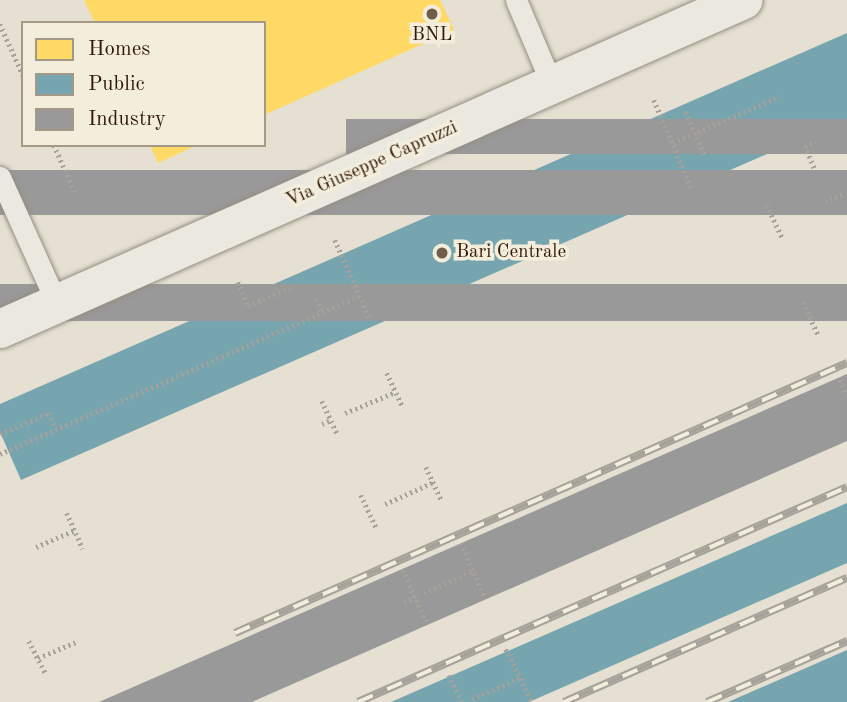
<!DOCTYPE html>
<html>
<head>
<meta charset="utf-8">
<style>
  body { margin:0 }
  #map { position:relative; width:847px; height:702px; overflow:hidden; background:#e5e0d1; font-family:"Old Standard TT",serif }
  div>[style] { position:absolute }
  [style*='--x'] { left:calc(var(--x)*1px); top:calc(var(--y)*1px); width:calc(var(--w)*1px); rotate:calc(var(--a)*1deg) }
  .homes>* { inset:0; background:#ffd966 }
  .public>* { inset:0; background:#76a5af }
  .industry>* { inset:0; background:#999; transform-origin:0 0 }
  .path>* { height:4.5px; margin-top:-2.25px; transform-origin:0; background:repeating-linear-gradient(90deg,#a6a199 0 2px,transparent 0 5.5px) }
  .roads { filter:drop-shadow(0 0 2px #948e82) drop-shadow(0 0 2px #948e82) }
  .service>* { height:21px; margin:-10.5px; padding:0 10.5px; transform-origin:10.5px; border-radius:10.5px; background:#ebe8e0 }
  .secondary>* { height:38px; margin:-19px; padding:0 19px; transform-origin:19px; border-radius:19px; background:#ebe8e0 }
  .rail>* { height:8px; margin-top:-4px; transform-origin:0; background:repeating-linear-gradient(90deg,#f3eddc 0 16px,#a6a199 0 32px); box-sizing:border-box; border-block:2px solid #a6a199 }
  .dots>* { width:19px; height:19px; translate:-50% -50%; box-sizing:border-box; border:4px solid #f3eddc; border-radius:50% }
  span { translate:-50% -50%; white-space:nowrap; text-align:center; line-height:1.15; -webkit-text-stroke:7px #f3eddc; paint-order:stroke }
  .poi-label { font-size:19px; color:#311803 }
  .left { translate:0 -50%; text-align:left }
  .street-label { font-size:19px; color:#311803 }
  .legend { position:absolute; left:21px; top:21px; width:245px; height:126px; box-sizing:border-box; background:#f3eddc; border:2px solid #a59885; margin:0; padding:9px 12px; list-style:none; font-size:21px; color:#311803 }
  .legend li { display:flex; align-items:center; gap:14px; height:35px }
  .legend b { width:35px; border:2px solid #a59885 }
</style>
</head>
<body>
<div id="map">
  <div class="homes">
    <i style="clip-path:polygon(84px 0,440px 0,454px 30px,264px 115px,264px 23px,95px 23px)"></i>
    <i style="clip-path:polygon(150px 145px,197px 145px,158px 163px)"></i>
  </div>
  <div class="public">
    <i style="clip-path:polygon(847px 33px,847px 119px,21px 480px,0 432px,0 404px)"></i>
    <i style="clip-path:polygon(847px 503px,847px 563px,529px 702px,391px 702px)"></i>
    <i style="clip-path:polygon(847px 650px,847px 702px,728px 702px)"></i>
  </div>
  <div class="industry">
    <i style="left:847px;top:119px;width:35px;height:501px;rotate:90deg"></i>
    <i style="left:847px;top:170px;width:45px;height:887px;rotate:90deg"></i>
    <i style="left:847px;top:284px;width:37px;height:925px;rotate:90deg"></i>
    <i style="clip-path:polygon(847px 374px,847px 441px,252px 702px,99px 702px)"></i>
  </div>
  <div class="path">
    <i style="--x:0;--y:24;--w:56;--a:65.7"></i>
    <i style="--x:654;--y:100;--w:95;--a:67"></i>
    <i style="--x:686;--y:112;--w:46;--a:66.8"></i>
    <i style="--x:673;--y:143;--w:116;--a:-23.5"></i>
    <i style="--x:54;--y:145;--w:54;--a:65.8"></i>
    <i style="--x:814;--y:168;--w:23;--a:-113"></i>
    <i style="--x:805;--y:147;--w:12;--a:-24"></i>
    <i style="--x:825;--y:201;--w:23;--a:-20"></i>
    <i style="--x:767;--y:205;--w:38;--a:65"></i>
    <i style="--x:335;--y:240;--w:86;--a:66.1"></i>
    <i style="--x:238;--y:282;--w:26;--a:67"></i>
    <i style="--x:248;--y:306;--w:45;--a:-23.7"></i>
    <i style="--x:316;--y:299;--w:16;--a:68"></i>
    <i style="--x:803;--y:302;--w:38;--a:65"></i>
    <i style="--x:387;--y:373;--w:38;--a:65"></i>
    <i style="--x:840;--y:380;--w:17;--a:66"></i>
    <i style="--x:322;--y:401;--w:38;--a:65"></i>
    <i style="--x:345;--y:413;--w:55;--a:-22.4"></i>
    <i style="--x:322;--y:424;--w:10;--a:-24"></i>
    <i style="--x:0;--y:434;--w:53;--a:-23.2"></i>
    <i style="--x:49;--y:413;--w:17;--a:66"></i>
    <i style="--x:0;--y:454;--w:393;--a:-23.7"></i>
    <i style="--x:426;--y:467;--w:38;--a:65"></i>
    <i style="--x:361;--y:495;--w:38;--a:65"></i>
    <i style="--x:385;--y:504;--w:54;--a:-24.2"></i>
    <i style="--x:67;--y:513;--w:39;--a:66"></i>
    <i style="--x:461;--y:543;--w:58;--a:66.5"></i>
    <i style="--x:36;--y:547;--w:43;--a:-23.6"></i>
    <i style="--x:403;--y:570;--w:56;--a:65.7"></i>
    <i style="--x:424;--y:593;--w:54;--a:-24.2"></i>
    <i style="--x:404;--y:602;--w:12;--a:-20"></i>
    <i style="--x:29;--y:641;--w:38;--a:63"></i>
    <i style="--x:506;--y:649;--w:59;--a:63.9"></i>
    <i style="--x:38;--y:658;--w:43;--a:-23"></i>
    <i style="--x:449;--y:675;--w:30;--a:64"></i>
    <i style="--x:472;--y:699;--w:52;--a:-23.6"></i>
  </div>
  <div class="roads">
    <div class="service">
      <i style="--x:516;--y:0;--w:92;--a:67"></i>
      <i style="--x:0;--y:177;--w:139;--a:65.8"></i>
    </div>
    <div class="secondary">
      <i style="--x:0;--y:329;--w:813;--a:-23.86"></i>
    </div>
  </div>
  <div class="rail">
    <i style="--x:235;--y:633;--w:669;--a:-23.81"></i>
    <i style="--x:358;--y:702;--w:534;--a:-23.73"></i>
    <i style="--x:564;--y:702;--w:309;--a:-23.7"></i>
    <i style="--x:707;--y:702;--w:153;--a:-23.5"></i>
  </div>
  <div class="dots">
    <i style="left:432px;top:14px;background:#705e4b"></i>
    <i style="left:442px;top:253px;background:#705e4b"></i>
  </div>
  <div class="poi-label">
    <span style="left:432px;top:36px">BNL</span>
    <span class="left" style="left:456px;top:253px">Bari Centrale</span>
  </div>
  <div class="street-label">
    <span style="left:372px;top:165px;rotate:-24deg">Via Giuseppe Capruzzi</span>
  </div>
  <ul class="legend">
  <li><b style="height:19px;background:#ffd966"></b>Homes</li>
  <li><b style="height:19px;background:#76a5af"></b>Public</li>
  <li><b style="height:19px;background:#999"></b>Industry</li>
  </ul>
</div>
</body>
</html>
